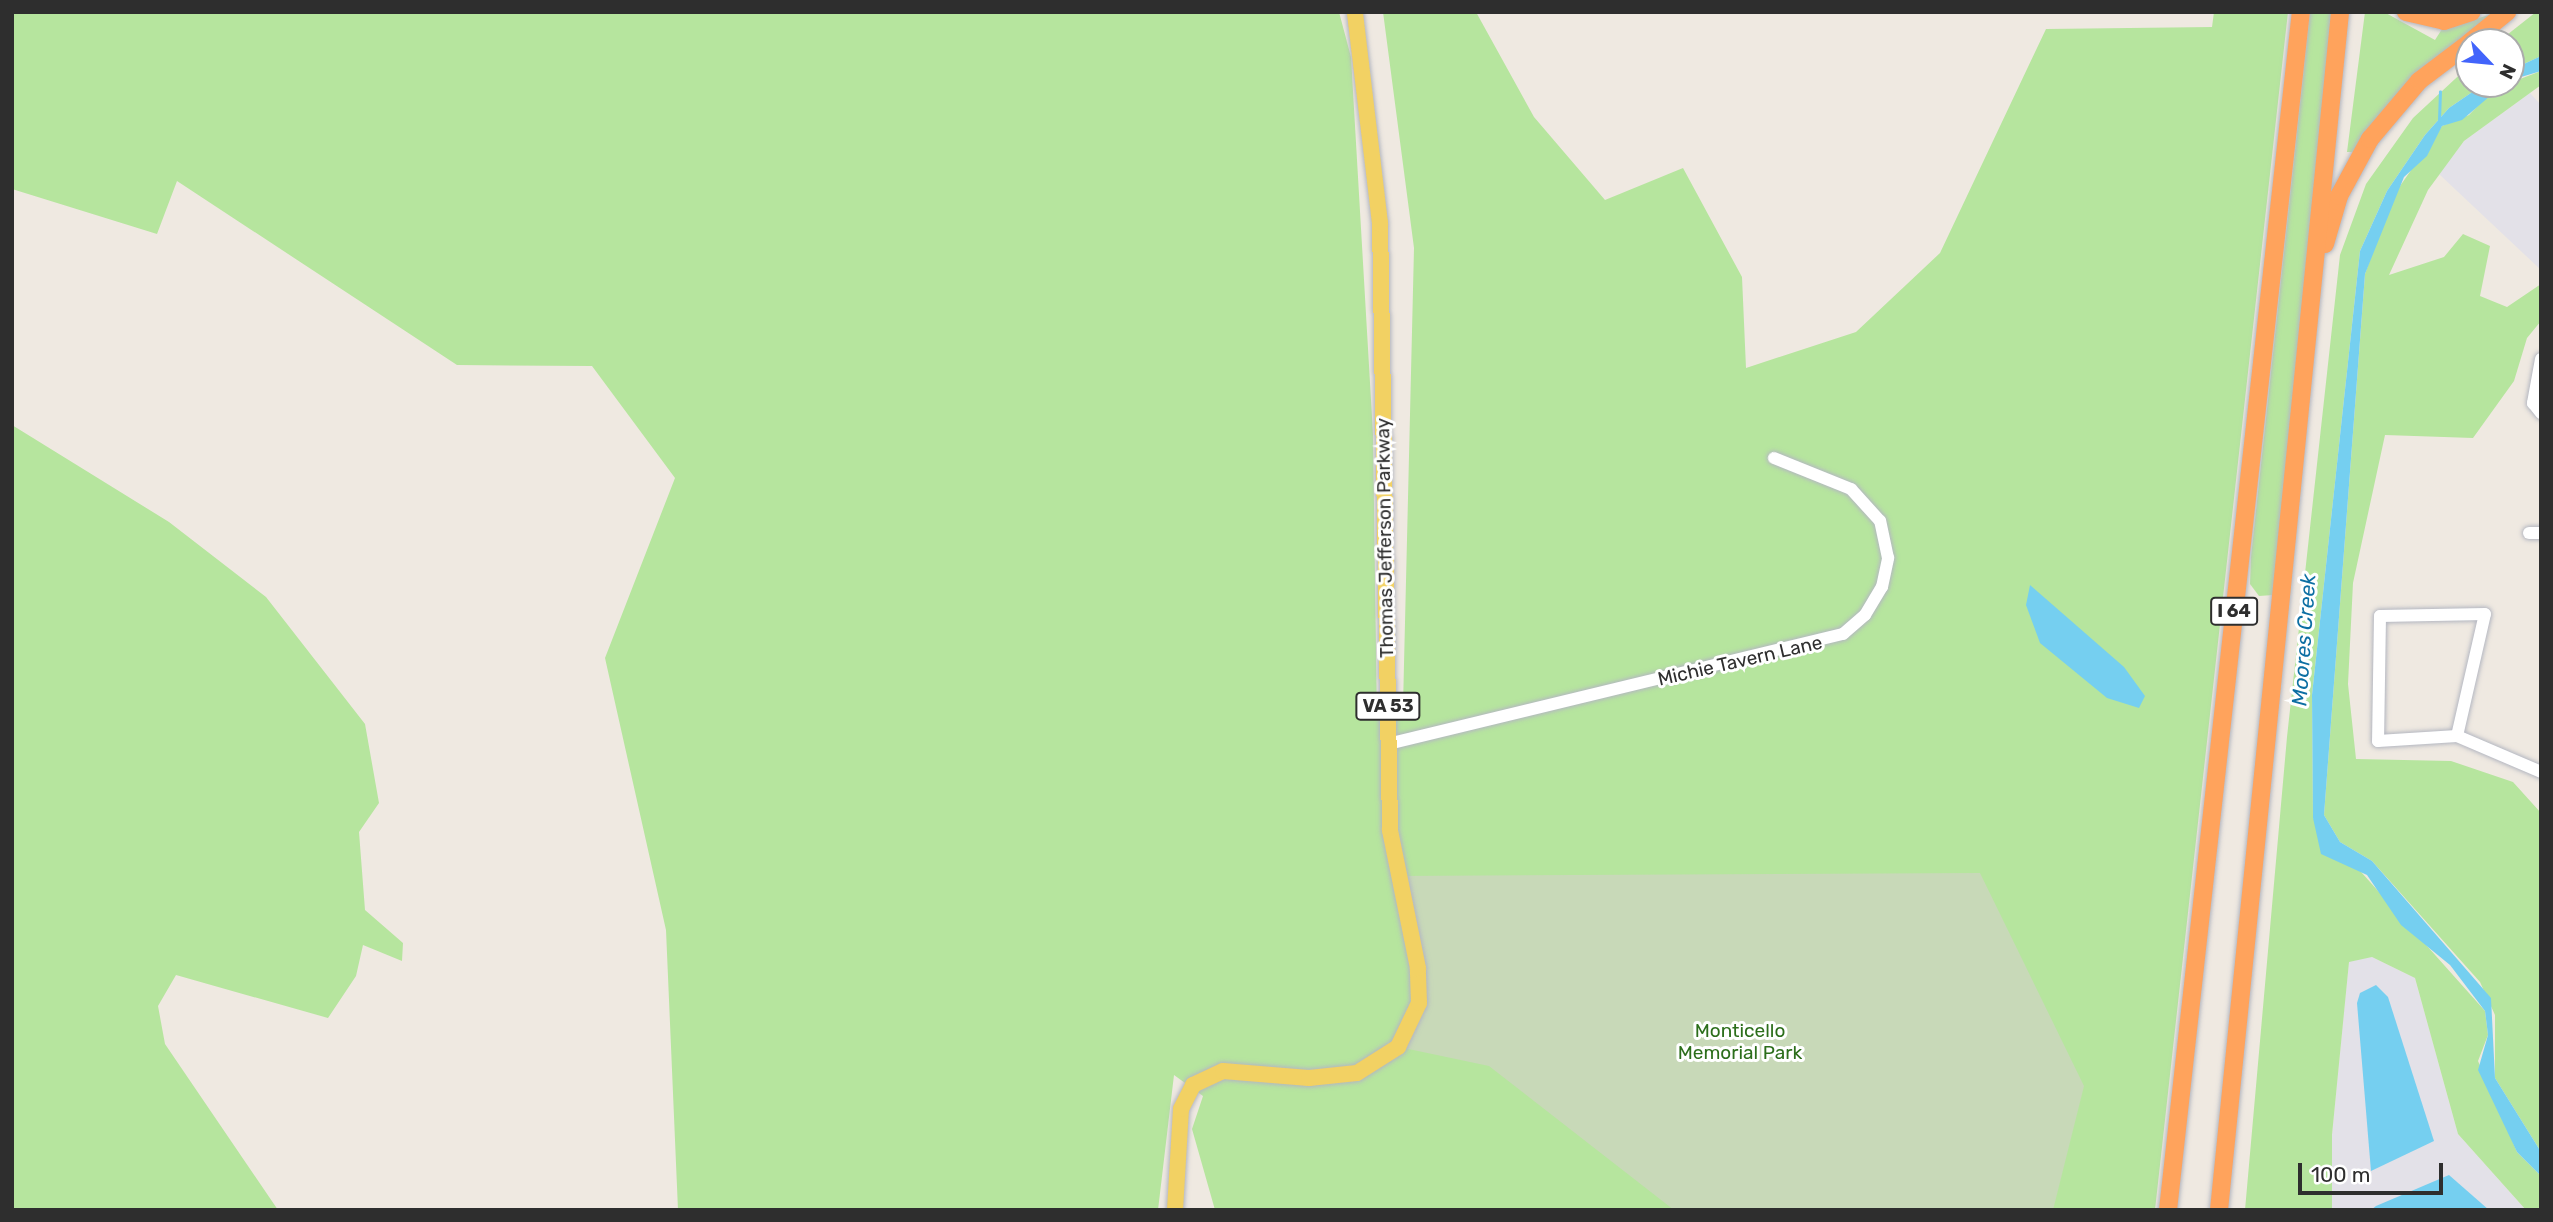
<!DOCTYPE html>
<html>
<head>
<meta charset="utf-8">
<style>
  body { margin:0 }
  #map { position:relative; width:2553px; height:1222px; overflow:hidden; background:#efe9e1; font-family:Rubik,sans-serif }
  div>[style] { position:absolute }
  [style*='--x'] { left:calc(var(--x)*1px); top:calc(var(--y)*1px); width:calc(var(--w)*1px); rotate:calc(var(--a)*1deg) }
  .industrial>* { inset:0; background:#e3e1e8 }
  .green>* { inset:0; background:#b6e59e }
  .cemetery>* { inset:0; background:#c8d9b8 }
  .water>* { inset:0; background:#75cff0 }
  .stream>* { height:2.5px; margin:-1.25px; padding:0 1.25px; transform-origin:1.25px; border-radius:1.25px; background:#75cff0 }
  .roads { filter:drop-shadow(0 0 2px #b4b7c1) drop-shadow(0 0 2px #b4b7c1) }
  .minor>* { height:12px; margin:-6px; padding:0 6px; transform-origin:6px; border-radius:6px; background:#fff }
  .major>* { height:16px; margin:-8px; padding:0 8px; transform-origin:8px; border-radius:8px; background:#f2d163 }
  .highway>* { height:18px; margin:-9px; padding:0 9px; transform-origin:9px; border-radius:9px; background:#ffa35c }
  span { translate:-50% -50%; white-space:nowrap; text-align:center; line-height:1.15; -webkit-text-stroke:6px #fff; paint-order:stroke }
  .shield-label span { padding:2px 5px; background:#fff; border:2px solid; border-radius:5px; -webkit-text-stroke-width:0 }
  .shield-label { font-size:18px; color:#2e2e2e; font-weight:700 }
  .street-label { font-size:19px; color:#2e2e2e }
  .park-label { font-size:19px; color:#2c6e1b }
  .water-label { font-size:21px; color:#0d6fa3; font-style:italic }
  .frame { position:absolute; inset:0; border:14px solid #2e2e2e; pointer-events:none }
  .north { position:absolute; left:2455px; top:28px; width:70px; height:70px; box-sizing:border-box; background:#fff; border:2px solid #ababab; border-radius:50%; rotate:116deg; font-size:19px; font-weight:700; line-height:28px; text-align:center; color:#2e2e2e }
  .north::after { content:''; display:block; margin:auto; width:24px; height:32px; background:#4264fb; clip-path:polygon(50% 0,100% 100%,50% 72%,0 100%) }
  .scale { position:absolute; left:2298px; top:1163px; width:145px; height:32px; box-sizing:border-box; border:4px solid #2e2e2e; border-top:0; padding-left:9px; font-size:21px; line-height:24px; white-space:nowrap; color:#2e2e2e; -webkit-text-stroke:5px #fff; paint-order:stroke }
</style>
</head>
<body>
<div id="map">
  <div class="industrial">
    <i style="clip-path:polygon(2530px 93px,2541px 105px,2541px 270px,2439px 174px,2464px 141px)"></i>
    <i style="clip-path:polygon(2372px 957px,2415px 978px,2458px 1134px,2526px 1210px,2332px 1210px,2332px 1135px,2349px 961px)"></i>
  </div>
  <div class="green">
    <i style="clip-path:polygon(12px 12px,1339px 12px,1351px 57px,1373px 434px,1377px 720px,1403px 706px,1414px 248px,1383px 12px,1476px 12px,1534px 117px,1605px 200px,1683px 168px,1742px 277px,1746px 368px,1856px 332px,1940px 253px,2046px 29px,2212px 27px,2214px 12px,2288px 12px,2155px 1210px,1215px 1210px,1192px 1129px,1203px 1096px,1174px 1075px,1158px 1210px,678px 1210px,666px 930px,605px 658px,675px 478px,592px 366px,457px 365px,177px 181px,157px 234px,12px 189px)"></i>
    <i style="clip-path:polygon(2310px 12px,2335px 12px,2273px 595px,2259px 596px,2250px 584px,2251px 557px)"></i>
    <i style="clip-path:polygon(2365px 12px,2384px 12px,2435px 40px,2442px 29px,2499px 12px,2358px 152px,2347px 152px)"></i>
    <i style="clip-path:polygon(2536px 12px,2541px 12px,2541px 56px,2511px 70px,2511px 42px,2498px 42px)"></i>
    <i style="clip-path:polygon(2469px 66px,2469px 84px,2484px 84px,2449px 108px,2425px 135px,2387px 191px,2360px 251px,2312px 695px,2313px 818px,2485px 1011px,2488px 1035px,2478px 1061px,2517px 1152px,2541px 1176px,2541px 1210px,2526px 1210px,2458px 1134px,2415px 978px,2372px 957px,2349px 962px,2332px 1135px,2332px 1210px,2245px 1210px,2287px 737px,2340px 255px,2366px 184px,2413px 118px)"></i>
    <i style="clip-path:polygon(2541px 71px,2541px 85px,2464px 141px,2428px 190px,2389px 275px,2444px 257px,2463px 234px,2490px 246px,2480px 296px,2507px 307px,2541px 284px,2541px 321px,2527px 338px,2514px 381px,2473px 438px,2385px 435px,2353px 583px,2348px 684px,2356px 759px,2451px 761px,2513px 782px,2541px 813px,2541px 1152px,2495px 1078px,2495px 1015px,2480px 982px,2372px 861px,2340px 842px,2324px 815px,2365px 274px,2393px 196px,2442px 126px,2469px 115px,2494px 89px)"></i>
    <i style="clip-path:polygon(12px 425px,169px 522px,266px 597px,365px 724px,379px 803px,359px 832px,365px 910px,403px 943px,402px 961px,363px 945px,356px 976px,328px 1018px,176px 975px,158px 1006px,165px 1044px,278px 1210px,12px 1210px)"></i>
  </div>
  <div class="cemetery">
    <i style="clip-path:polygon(1980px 873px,2084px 1086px,2053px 1210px,1674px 1210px,1489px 1066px,1399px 1047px,1419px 1005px,1396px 876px)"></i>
  </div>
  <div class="water">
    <i style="clip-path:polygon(2541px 56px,2541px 71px,2511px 80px,2511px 70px)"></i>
    <i style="clip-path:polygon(2484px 84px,2504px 84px,2462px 120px,2442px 126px,2427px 156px,2404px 177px,2365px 274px,2324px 815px,2340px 842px,2372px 861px,2491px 998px,2495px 1078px,2541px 1152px,2541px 1176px,2517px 1152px,2478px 1070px,2488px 1035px,2485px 1011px,2450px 965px,2401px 925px,2367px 875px,2321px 854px,2313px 818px,2312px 695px,2360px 251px,2387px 191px,2425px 135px,2449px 108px)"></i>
    <i style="clip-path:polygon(2030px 585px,2124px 667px,2145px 696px,2139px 708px,2107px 698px,2040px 643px,2026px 605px)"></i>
    <i style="clip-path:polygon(2376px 985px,2388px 997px,2434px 1141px,2371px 1171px,2357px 1003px,2360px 993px)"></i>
    <i style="clip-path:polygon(2449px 1175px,2489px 1210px,2371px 1210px,2376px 1206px)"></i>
  </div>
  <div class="stream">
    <i style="--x:2439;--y:120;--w:28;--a:-88"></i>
  </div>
  <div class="roads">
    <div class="minor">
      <i style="--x:2541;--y:359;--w:45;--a:100.3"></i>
      <i style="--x:2533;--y:403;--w:13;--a:51"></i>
      <i style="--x:2529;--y:533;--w:12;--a:0"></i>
      <i style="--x:2457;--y:736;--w:125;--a:-77.1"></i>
      <i style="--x:2485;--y:614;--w:105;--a:178.9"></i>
      <i style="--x:2380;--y:616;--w:125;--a:90.9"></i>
      <i style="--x:2378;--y:741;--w:79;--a:-3.6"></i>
      <i style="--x:2457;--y:736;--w:91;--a:23.2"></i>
      <i style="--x:1388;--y:744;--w:468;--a:-13.6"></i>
      <i style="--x:1843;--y:634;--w:29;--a:-41"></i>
      <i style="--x:1865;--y:615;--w:33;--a:-59"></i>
      <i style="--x:1882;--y:587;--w:30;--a:-78"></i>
      <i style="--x:1888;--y:558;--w:38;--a:-102"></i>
      <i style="--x:1880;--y:521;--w:43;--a:-132.2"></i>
      <i style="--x:1851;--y:489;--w:83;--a:-158.1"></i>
    </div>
    <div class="major">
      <i style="--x:1175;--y:1210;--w:101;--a:-86.6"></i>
      <i style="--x:1181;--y:1109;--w:27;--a:-63"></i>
      <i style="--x:1193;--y:1085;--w:33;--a:-25"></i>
      <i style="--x:1223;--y:1071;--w:86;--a:4.7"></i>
      <i style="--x:1309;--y:1078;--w:48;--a:-5.9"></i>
      <i style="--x:1357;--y:1073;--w:49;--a:-32.4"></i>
      <i style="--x:1398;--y:1047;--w:49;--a:-64.5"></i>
      <i style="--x:1419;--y:1003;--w:35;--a:-92"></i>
      <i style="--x:1418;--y:968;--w:141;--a:-101.5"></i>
      <i style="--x:1390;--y:830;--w:607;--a:-90.94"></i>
      <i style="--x:1380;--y:223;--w:212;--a:-96.8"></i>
    </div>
    <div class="highway">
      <i style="--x:2406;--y:12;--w:39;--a:13"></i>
      <i style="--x:2444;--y:21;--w:29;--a:-18"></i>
      <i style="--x:2470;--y:42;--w:48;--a:-39"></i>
      <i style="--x:2325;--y:244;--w:50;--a:-73.7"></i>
      <i style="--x:2339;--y:196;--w:65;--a:-61.5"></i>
      <i style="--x:2370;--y:139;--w:76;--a:-49.8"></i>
      <i style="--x:2419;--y:81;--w:63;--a:-37.2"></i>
      <i style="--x:2168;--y:1210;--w:1205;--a:-83.67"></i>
      <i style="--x:2219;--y:1210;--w:1204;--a:-84.23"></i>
    </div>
  </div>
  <div class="shield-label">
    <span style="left:2234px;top:611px">I 64</span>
    <span style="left:1388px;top:706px">VA 53</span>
  </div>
  <div class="street-label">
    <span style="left:1385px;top:538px;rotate:-91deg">Thomas Jefferson Parkway</span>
    <span style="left:1740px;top:661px;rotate:-13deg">Michie Tavern Lane</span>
  </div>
  <div class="park-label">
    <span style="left:1740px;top:1042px">Monticello<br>Memorial Park</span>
  </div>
  <div class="water-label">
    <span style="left:2304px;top:640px;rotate:-86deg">Moores Creek</span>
  </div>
  <div class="frame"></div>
  <div class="north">N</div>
  <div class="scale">100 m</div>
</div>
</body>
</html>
